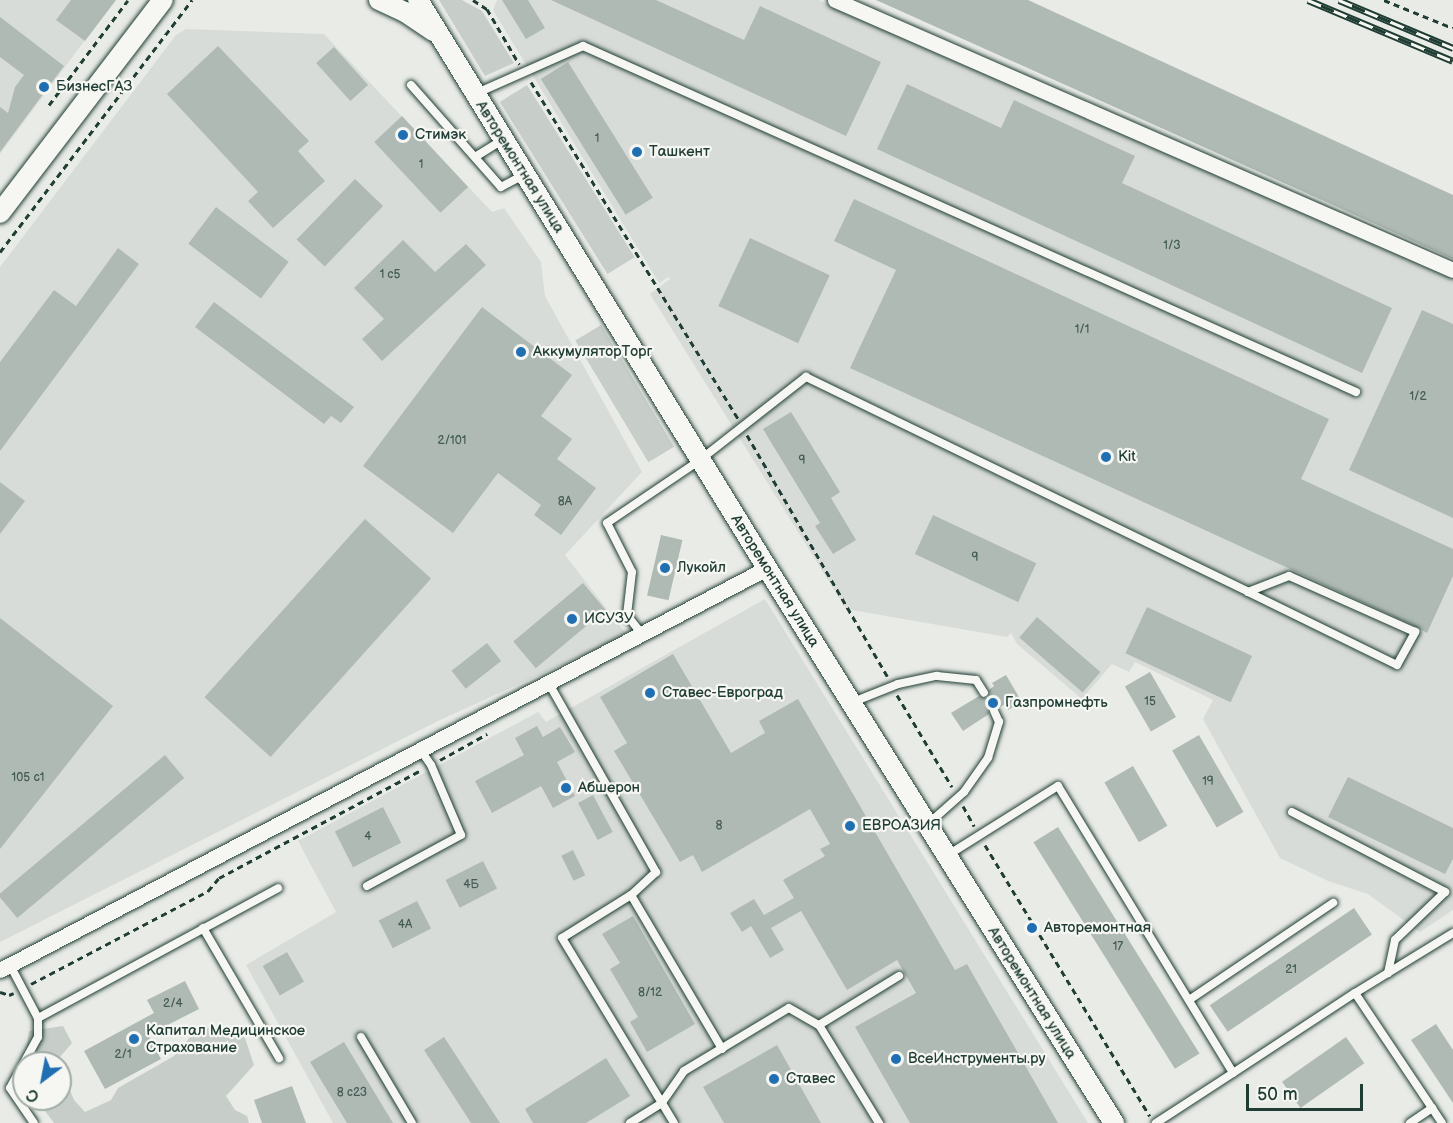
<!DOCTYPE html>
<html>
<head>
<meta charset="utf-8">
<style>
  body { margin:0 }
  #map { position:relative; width:1453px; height:1123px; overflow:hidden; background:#e9ebe7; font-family:"Balsamiq Sans",sans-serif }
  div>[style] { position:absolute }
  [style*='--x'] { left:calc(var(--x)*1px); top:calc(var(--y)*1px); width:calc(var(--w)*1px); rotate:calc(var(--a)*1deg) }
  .built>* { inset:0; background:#d8dcd8 }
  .green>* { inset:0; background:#c7cec9; transform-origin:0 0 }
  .building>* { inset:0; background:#b0bab5; transform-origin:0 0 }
  .path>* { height:3px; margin-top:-1.5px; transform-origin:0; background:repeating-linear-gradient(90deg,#1f3d34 0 6px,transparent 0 10.5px) }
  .roads { filter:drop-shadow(0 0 2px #1f3d34) drop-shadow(0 0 2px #1f3d34) }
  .service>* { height:8px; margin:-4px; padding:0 4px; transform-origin:4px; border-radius:4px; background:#f6f6f2 }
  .minor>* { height:15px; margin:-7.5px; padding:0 7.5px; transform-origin:7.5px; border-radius:7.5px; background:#f6f6f2 }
  .tertiary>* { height:20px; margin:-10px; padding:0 10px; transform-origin:10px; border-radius:10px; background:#f6f6f2 }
  .rail>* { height:7px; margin-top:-3.5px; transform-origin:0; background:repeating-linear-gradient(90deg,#f6f6f2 0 14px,#1f3d34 0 28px); box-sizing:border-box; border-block:2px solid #1f3d34 }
  .dots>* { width:16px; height:16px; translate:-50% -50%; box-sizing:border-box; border:3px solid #f6f6f2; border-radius:50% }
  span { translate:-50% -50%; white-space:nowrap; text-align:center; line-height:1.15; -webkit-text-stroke:4.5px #f6f6f2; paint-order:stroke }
  .number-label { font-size:12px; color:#435c54 }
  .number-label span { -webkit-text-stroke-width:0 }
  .poi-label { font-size:15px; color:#1f3d34 }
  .left { translate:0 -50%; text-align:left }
  .street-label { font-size:15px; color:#1f3d34 }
  .north { position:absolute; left:12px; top:1051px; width:60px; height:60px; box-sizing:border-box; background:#f6f6f2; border:2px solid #a0aca6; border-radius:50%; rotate:212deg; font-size:16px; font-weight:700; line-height:24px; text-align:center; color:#1f3d34 }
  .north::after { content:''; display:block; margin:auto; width:21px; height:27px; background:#1f6fb2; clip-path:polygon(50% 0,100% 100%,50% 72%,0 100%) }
  .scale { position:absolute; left:1246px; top:1084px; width:117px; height:27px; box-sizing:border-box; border:3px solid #1f3d34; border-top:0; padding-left:8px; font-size:18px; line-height:21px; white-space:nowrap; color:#1f3d34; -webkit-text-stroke:4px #f6f6f2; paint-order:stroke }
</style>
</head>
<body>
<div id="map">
  <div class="built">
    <i style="clip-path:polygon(0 0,115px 0,0 154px)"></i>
    <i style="clip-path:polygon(497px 0,818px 0,1453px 276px,1453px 910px,1420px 932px,1368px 894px,1328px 881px,1280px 858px,1203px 719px,1213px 700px,1135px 662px,1129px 672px,1112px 664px,1082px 699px,1017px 644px,1011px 633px,1007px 637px,846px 609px,650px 294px,670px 279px,668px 277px,659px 283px,493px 10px)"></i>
    <i style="clip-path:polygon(186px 29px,324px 34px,492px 212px,504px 208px,541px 262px,545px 296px,642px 472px,565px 555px,627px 635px,438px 721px,0 942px,0 267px,176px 35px)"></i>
    <i style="clip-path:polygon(765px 599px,1088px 1123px,333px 1123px,246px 965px,336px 912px,298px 841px,538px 712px,546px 722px)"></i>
  </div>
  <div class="green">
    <i style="clip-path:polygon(439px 0,462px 0,482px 11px,514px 63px,485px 76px)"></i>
    <i style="left:527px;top:85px;width:203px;height:32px;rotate:58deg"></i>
    <i style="left:601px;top:325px;width:142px;height:30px;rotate:59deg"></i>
    <i style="clip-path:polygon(63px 1026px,72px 1043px,60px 1057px,62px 1071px,74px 1100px,85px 1112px,111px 1100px,118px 1088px,174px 1056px,191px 1036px,207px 1028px,225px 1027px,245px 1038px,254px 1065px,226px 1096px,235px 1110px,247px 1116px,249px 1123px,54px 1123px,36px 1099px,60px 1099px,60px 1063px,26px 1063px,25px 1057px,29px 1031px)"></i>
  </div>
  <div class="building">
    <i style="clip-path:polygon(71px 0,116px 0,85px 41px,56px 20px)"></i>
    <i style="clip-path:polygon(502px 0,528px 0,545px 28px,526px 39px)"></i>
    <i style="clip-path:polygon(551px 0,656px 0,744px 40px,760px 6px,881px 62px,846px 136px)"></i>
    <i style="clip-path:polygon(876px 0,1028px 0,1453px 195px,1453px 259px)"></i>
    <i style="clip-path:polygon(0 17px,64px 66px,0 152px,0 107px,8px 113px,15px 87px,24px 75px,0 57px)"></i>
    <i style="clip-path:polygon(218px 46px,309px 141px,298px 151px,325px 181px,273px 228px,248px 201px,258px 192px,167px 94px)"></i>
    <i style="left:334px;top:47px;width:51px;height:24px;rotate:48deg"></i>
    <i style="left:568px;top:62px;width:160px;height:32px;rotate:58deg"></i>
    <i style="clip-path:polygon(907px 84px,1001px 128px,1014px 100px,1135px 156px,1122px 183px,1392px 308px,1362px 373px,877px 149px)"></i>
    <i style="left:402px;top:116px;width:97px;height:38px;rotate:47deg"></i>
    <i style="left:355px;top:179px;width:39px;height:84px;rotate:44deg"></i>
    <i style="clip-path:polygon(854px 199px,1329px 419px,1301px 479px,1453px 549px,1453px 576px,1427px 633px,1417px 627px,850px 368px,896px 270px,834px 241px)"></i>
    <i style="left:216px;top:207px;width:91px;height:46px;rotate:37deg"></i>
    <i style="left:750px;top:238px;width:88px;height:75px;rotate:25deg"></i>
    <i style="clip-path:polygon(403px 240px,435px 272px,466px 244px,486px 265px,382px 361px,362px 339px,384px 319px,354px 288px)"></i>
    <i style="clip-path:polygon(118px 248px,139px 264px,0 451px,0 362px,54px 290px,76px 306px)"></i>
    <i style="clip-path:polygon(214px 302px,354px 407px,341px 423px,331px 416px,324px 424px,195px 327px)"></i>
    <i style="clip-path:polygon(482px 307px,572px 375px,541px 416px,572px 439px,557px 459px,596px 488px,561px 535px,534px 515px,541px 505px,498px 473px,453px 533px,363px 466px)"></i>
    <i style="clip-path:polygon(1422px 310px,1453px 324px,1453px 518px,1349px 470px)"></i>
    <i style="clip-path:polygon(791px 412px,840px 492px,831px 498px,856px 540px,833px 554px,815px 526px,820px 523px,763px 429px)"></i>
    <i style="clip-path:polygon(0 482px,25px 501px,0 534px)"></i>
    <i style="left:933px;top:515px;width:114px;height:43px;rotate:25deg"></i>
    <i style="left:365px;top:519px;width:89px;height:240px;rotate:42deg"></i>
    <i style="left:661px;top:535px;width:22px;height:62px;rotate:13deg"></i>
    <i style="left:583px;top:583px;width:35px;height:91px;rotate:50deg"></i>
    <i style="left:1147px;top:607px;width:116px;height:51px;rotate:25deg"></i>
    <i style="left:1037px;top:617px;width:84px;height:27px;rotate:41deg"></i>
    <i style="clip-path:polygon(0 618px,113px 706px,0 849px)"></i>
    <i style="left:487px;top:643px;width:23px;height:45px;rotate:52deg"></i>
    <i style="clip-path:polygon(673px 654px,731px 753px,765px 733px,759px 721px,798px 699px,955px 970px,967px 964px,1058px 1123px,910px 1123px,855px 1027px,916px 993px,897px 960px,847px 990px,801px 911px,771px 928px,784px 950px,770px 958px,751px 926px,742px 932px,730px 913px,754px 899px,764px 915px,794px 898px,783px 880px,825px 856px,820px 849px,830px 844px,810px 809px,702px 872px,693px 855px,680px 862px,614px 751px,627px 743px,600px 697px)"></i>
    <i style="left:1150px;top:672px;width:52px;height:29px;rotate:60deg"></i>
    <i style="clip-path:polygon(1006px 675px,1022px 702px,1008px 710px,1005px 704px,999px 708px,991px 706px,989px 714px,963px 731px,951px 713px,979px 696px,988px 698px,989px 690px,994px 686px,992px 683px)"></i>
    <i style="clip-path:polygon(537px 726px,543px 737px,560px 727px,575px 752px,557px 762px,575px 796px,553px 808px,541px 786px,492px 813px,475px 781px,524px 755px,515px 738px)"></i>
    <i style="left:1199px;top:735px;width:89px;height:31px;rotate:60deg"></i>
    <i style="left:165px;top:755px;width:30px;height:218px;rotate:50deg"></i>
    <i style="left:1133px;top:766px;width:69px;height:33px;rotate:60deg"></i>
    <i style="clip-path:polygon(1348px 777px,1453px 828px,1453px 859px,1445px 874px,1328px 817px)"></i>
    <i style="left:593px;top:795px;width:42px;height:17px;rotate:62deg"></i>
    <i style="left:383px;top:807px;width:40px;height:54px;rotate:63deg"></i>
    <i style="left:1058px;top:827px;width:267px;height:29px;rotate:58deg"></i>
    <i style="left:573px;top:850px;width:28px;height:13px;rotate:64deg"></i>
    <i style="left:483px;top:861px;width:31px;height:42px;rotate:63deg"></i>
    <i style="left:417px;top:901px;width:31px;height:43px;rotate:63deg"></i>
    <i style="left:1354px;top:908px;width:32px;height:174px;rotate:56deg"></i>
    <i style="clip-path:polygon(633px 916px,695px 1024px,647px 1052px,630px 1022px,638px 1017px,610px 969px,620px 963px,602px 934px)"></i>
    <i style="left:287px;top:952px;width:34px;height:28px;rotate:60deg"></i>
    <i style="clip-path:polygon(185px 981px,199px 1009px,148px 1035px,161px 1059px,105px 1089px,84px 1051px,154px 1013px,147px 1000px)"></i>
    <i style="clip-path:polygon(1436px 1024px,1453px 1050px,1453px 1103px,1411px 1040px)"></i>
    <i style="clip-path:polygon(444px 1037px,500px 1123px,471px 1123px,424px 1050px)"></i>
    <i style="left:1346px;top:1037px;width:32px;height:78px;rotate:55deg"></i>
    <i style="clip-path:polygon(344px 1042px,393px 1123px,347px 1123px,310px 1062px)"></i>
    <i style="clip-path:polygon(777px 1045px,821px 1123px,724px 1123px,703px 1087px)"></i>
    <i style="clip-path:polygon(606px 1058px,630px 1096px,586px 1123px,533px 1123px,525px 1109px)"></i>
    <i style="clip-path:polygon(292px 1086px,306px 1123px,262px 1123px,254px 1100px)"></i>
  </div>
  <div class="path">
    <i style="--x:473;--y:0;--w:17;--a:33"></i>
    <i style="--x:487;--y:9;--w:64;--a:59.8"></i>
    <i style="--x:1384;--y:0;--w:74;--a:22.1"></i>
    <i style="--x:531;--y:82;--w:395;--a:58.4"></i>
    <i style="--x:49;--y:105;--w:131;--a:-53"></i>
    <i style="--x:0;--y:252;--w:317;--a:-52.7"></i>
    <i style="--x:747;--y:435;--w:279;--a:59.8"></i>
    <i style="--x:897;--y:695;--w:107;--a:59.1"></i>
    <i style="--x:440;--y:760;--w:54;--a:-29"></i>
    <i style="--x:963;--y:806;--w:23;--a:61"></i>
    <i style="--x:985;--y:845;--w:317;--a:58.7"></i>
    <i style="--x:31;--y:984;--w:200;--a:-27.7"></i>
    <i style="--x:208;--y:891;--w:17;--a:-50"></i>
    <i style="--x:219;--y:878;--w:229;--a:-28.1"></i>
    <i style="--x:0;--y:992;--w:9;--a:18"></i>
    <i style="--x:9;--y:995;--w:5;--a:-22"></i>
  </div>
  <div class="roads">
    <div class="service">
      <i style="--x:411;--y:85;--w:136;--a:48.6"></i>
      <i style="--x:501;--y:187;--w:26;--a:-28"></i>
      <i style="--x:477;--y:93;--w:116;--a:-23.9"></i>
      <i style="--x:583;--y:46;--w:847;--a:24.11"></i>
      <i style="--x:475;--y:157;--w:32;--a:-32"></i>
      <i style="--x:641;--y:633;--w:23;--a:-128"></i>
      <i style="--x:627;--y:615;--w:43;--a:-83.4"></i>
      <i style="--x:632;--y:572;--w:55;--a:-117"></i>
      <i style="--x:607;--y:523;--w:112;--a:-34.1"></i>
      <i style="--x:700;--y:460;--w:135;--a:-38.1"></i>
      <i style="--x:806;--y:377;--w:492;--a:25.9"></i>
      <i style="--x:1248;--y:592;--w:166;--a:26.1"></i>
      <i style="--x:1397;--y:665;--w:38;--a:-61"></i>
      <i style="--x:1415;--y:632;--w:138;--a:-156"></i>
      <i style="--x:1289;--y:576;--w:44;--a:158.7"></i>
      <i style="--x:548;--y:682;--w:219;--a:60.4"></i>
      <i style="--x:656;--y:872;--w:34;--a:137"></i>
      <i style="--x:631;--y:895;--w:81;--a:148.1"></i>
      <i style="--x:562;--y:938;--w:216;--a:58.8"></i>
      <i style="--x:853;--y:702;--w:48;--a:-21.8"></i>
      <i style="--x:898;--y:684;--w:40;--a:-12"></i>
      <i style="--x:937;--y:676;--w:39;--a:6"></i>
      <i style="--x:976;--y:680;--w:15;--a:58"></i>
      <i style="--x:1292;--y:812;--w:173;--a:27.6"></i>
      <i style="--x:1445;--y:892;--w:69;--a:136.2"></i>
      <i style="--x:1395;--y:940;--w:34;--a:102"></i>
      <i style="--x:928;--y:824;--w:48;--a:-41.6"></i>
      <i style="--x:964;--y:792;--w:42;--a:-54.8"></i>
      <i style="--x:988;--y:758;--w:38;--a:-73"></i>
      <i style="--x:999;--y:722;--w:12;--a:-114"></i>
      <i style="--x:948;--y:855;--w:130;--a:-32.1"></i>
      <i style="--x:1058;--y:786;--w:336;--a:58.6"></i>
      <i style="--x:1233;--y:1073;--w:92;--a:147"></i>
      <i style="--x:367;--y:886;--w:107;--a:-28.5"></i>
      <i style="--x:461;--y:835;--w:76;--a:-113.2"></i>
      <i style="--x:431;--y:765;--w:19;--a:-125"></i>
      <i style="--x:631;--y:895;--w:179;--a:59.4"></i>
      <i style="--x:203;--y:928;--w:151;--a:59.7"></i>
      <i style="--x:10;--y:965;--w:60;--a:62.2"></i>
      <i style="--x:38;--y:1018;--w:19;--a:90"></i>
      <i style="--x:38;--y:1037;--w:58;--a:118.8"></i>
      <i style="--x:10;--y:1088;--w:42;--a:55.6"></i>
      <i style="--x:1355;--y:993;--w:156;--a:56.2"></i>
      <i style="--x:1189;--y:1000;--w:174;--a:-34"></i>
      <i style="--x:38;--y:1018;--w:273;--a:-28.4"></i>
      <i style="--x:819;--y:1025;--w:115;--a:58.5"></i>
      <i style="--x:361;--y:1037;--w:100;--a:59.3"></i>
      <i style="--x:1233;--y:1073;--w:146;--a:-33.3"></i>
      <i style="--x:1355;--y:993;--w:115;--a:-31.5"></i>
      <i style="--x:630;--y:1123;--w:36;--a:-32"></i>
      <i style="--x:661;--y:1104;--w:40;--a:-55.1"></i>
      <i style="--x:684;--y:1071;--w:122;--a:-31"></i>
      <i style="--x:789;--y:1008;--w:34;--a:30"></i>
      <i style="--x:819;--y:1025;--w:94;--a:-31.5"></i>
      <i style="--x:1410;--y:1123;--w:27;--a:-34"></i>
    </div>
    <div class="minor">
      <i style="--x:835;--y:0;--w:674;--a:23.6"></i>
      <i style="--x:0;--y:970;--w:866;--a:-27.66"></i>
    </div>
    <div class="tertiary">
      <i style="--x:379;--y:0;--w:29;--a:25"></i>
      <i style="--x:405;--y:12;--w:34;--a:34"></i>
      <i style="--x:418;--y:0;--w:667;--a:58.43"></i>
      <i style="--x:767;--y:568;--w:655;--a:57.99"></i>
      <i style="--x:0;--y:213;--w:268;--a:-52.6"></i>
    </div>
  </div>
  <div class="rail">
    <i style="--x:1308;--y:0;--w:157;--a:22.8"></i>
    <i style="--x:1339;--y:0;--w:124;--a:22.8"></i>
  </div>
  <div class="dots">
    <i style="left:44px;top:87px;background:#1f6fb2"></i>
    <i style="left:403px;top:135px;background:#1f6fb2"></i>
    <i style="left:637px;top:152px;background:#1f6fb2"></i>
    <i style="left:521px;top:352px;background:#1f6fb2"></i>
    <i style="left:1106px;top:457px;background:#1f6fb2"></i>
    <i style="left:665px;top:568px;background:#1f6fb2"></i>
    <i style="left:572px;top:619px;background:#1f6fb2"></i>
    <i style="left:650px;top:693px;background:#1f6fb2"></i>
    <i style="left:993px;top:703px;background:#1f6fb2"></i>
    <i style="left:566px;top:788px;background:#1f6fb2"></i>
    <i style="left:850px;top:826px;background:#1f6fb2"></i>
    <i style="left:1032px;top:928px;background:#1f6fb2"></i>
    <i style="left:134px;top:1039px;background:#1f6fb2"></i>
    <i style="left:896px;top:1059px;background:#1f6fb2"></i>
    <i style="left:774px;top:1079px;background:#1f6fb2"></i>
  </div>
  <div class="number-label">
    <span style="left:597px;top:139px">1</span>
    <span style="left:421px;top:165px">1</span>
    <span style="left:1172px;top:246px">1/3</span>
    <span style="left:390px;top:275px">1 с5</span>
    <span style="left:1082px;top:330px">1/1</span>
    <span style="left:1418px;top:397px">1/2</span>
    <span style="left:452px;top:441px">2/101</span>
    <span style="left:802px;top:461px">9</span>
    <span style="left:565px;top:502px">8А</span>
    <span style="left:975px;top:558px">9</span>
    <span style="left:1150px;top:702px">15</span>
    <span style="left:28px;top:778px">105 c1</span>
    <span style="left:1208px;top:782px">19</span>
    <span style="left:719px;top:826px">8</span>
    <span style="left:368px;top:837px">4</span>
    <span style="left:471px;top:885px">4Б</span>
    <span style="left:405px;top:925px">4А</span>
    <span style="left:1118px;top:947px">17</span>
    <span style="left:1291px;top:970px">21</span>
    <span style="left:650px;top:993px">8/12</span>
    <span style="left:173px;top:1004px">2/4</span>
    <span style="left:123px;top:1055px">2/1</span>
    <span style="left:352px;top:1093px">8 с23</span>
  </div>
  <div class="poi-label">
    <span class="left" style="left:56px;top:87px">БизнесГАЗ</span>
    <span class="left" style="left:415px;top:135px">Стимэк</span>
    <span class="left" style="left:649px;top:152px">Ташкент</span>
    <span class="left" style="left:533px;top:352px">АккумуляторТорг</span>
    <span class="left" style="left:1118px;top:457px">Kit</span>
    <span class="left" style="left:677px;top:568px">Лукойл</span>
    <span class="left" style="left:584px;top:619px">ИСУЗУ</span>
    <span class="left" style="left:662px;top:693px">Ставес-Евроград</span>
    <span class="left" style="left:1005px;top:703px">Газпромнефть</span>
    <span class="left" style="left:578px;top:788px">Абшерон</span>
    <span class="left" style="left:862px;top:826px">ЕВРОАЗИЯ</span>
    <span class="left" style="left:1044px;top:928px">Авторемонтная</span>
    <span class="left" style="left:146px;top:1039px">Капитал Медицинское<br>Страхование</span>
    <span class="left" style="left:908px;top:1059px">ВсеИнструменты.ру</span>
    <span class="left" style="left:786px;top:1079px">Ставес</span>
  </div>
  <div class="street-label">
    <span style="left:520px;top:167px;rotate:58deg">Авторемонтная улица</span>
    <span style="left:775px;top:581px;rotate:58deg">Авторемонтная улица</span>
    <span style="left:1032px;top:993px;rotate:58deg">Авторемонтная улица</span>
  </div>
  <div class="north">С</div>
  <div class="scale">50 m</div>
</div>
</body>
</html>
